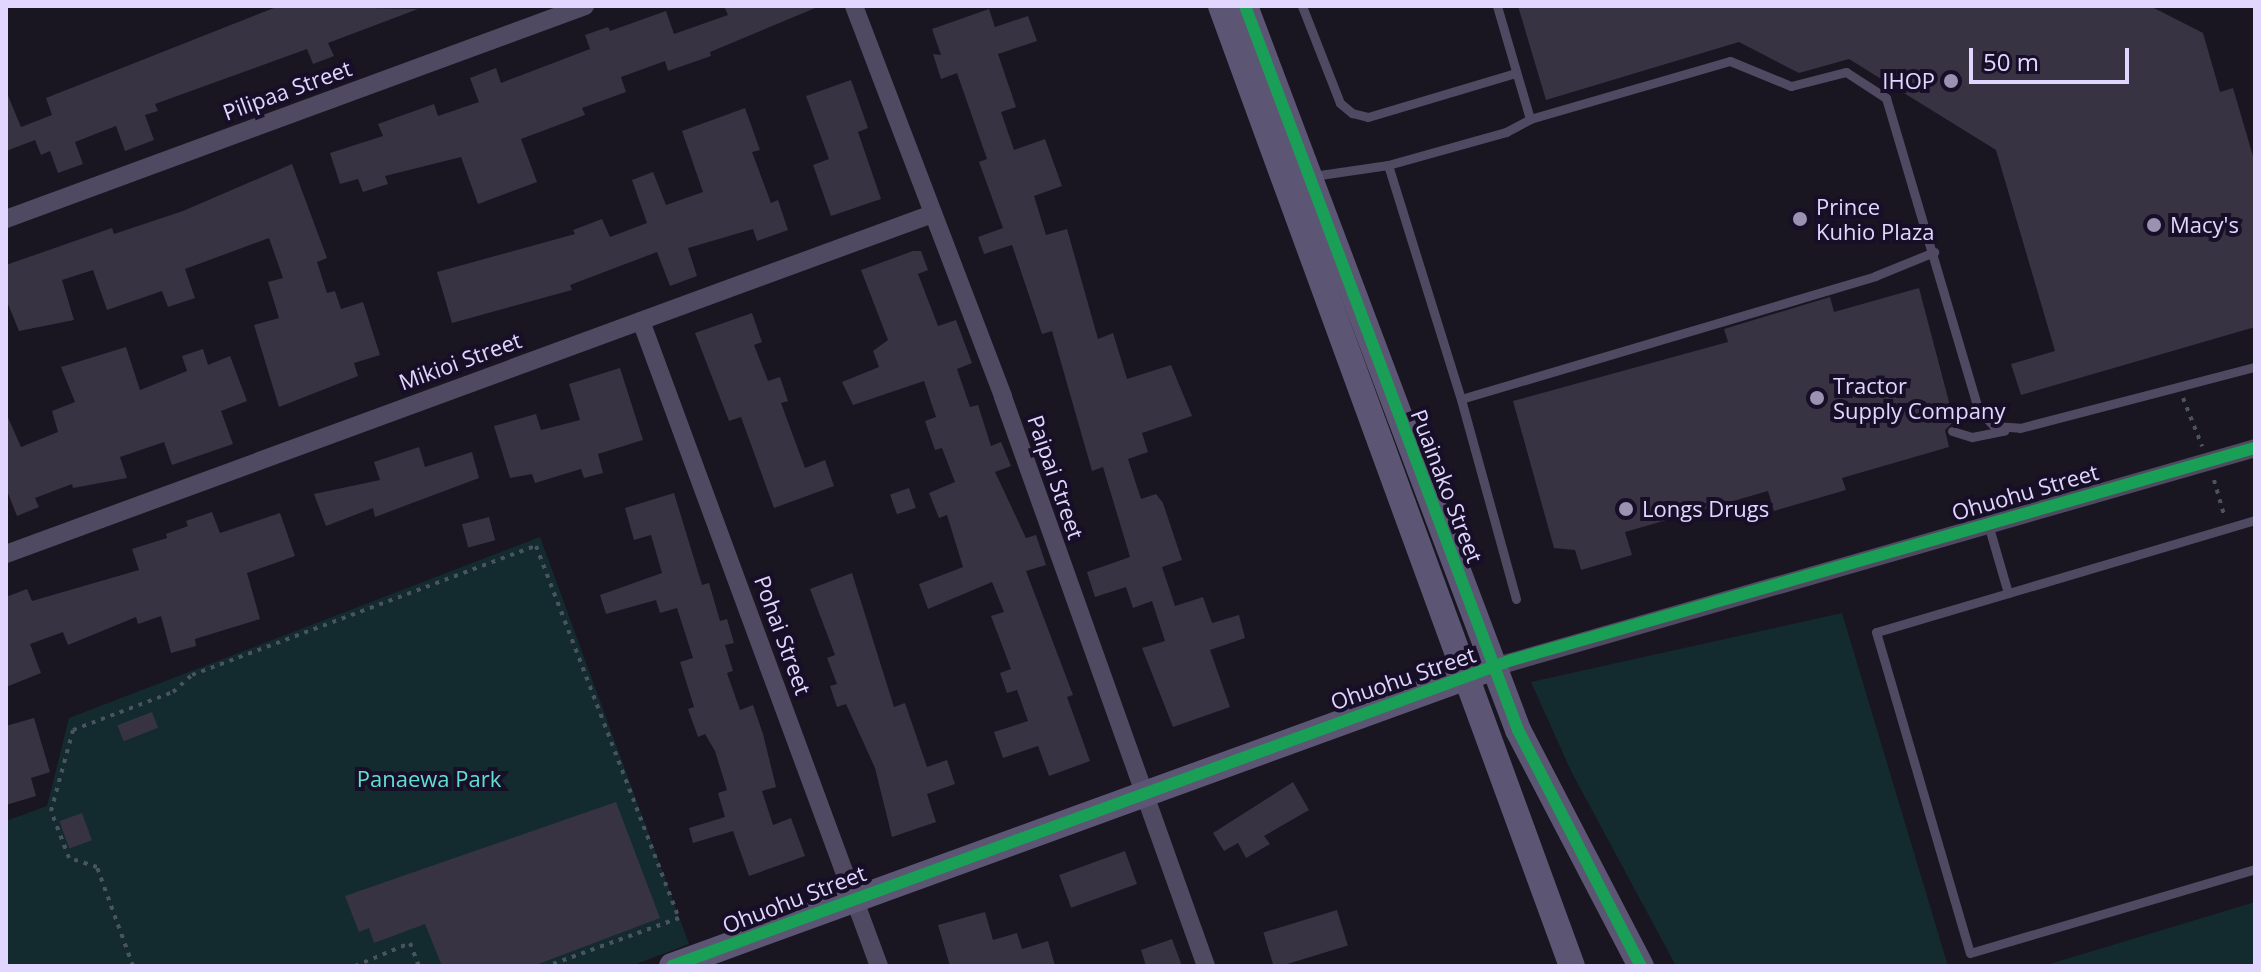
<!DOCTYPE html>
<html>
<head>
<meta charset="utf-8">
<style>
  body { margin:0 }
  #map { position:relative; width:2261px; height:972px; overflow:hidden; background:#191521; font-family:"Open Sans",sans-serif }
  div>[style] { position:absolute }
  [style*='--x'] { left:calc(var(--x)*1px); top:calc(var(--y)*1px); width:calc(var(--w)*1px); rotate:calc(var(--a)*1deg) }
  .green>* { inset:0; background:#132b2f }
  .building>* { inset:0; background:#383343; transform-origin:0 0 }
  .path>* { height:4px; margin-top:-2px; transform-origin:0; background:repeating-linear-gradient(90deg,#495362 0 4px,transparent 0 10px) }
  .lane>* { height:9px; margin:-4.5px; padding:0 4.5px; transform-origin:4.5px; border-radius:4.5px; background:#4f4a62 }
  .street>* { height:18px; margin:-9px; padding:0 9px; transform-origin:9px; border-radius:9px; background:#4f4a62 }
  .secondary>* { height:26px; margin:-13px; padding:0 13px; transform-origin:13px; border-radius:13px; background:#5c5674 }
  .cycleway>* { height:12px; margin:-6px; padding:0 6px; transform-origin:6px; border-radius:6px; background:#1a9f57 }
  .dots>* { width:22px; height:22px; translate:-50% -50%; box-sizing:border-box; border:4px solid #170f27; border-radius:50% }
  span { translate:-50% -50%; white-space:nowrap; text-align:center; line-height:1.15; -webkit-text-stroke:8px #170f27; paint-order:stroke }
  .poi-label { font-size:22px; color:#e0d6ff }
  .right { translate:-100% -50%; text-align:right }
  .left { translate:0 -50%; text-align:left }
  .street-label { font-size:22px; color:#e0d6ff }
  .park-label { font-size:22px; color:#60e0d3 }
  .frame { position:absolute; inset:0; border:8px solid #e0d6ff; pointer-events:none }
  .scale { position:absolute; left:1969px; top:48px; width:160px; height:36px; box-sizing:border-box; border:4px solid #e0d6ff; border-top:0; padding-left:10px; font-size:24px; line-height:28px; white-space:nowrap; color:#e0d6ff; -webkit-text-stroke:6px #170f27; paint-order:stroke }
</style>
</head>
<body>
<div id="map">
  <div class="green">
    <i style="clip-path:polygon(540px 537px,689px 944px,631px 966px,6px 966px,6px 821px,47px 806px,69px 718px)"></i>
    <i style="clip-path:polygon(1842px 613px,1948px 966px,1676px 966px,1571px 771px,1531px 682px)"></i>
    <i style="clip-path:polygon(2255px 902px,2255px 966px,2043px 966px)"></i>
  </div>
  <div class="building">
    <i style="clip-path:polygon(279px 6px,418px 9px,328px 43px,334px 56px,313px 64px,307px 49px,155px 104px,158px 111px,145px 115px,154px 140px,125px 151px,116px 126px,75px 142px,83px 164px,58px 173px,50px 151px,41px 155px,35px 140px,6px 151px,6px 91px,21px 127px,52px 115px,46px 98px)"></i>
    <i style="clip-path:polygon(724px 6px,820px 6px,710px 52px,711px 56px,668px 71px,665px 61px,621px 77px,626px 92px,582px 108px,585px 115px,521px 139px,537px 182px,478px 204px,461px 157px,385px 176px,388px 184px,363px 192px,358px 179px,340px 184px,330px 153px,383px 136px,378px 124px,434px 104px,438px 116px,479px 102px,470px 78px,496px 68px,501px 83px,590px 49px,585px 35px,608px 27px,610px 31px,666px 11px,674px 34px,728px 15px)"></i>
    <i style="clip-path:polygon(1518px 6px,2150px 6px,2203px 33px,2220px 92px,2233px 88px,2255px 163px,2255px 327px,2021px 395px,2011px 364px,2055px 351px,1996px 150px,1849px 59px,1799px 73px,1739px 42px,1546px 100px)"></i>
    <i style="clip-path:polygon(989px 9px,995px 27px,1028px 16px,1037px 41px,998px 54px,1016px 107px,1001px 112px,1014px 150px,1045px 139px,1062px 186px,1034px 196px,1046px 235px,1067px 229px,1098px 339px,1113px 333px,1127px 379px,1171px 365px,1192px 416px,1142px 433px,1148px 452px,1128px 459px,1141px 499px,1156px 494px,1163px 503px,1182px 560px,1162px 567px,1175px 606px,1203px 597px,1212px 623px,1239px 615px,1245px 638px,1210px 650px,1230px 707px,1173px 727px,1142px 648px,1165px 641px,1152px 601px,1133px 608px,1126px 587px,1095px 597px,1087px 572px,1130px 557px,1103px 467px,1092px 471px,1052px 331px,1042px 334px,1012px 245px,984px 254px,978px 237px,1003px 228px,979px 162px,987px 159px,957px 73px,941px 79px,933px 54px,941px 55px,932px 29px)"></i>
    <i style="clip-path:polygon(851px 80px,868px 128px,858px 132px,881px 199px,831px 216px,813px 165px,829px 159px,806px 96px)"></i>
    <i style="clip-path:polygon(745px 108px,760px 150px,752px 152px,771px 203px,778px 200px,788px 230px,757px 241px,753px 229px,688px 248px,697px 276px,670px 286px,657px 252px,570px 285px,572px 290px,452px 323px,437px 272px,575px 234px,573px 230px,602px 219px,610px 237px,647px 223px,632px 180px,653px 172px,666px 205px,703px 192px,682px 131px)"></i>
    <i style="clip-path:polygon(292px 164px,327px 258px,317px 262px,327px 293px,335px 291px,341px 309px,363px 302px,380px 355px,354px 363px,358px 376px,279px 407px,254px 325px,279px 318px,268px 282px,283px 278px,269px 238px,185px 269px,195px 298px,168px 307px,162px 291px,107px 310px,93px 270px,62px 280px,74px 320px,19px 331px,6px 299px,6px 265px,112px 228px,114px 234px,183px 211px)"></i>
    <i style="clip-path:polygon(913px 251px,921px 251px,928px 270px,918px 274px,938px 326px,956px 320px,972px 363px,957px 369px,970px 407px,978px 405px,991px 446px,1001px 442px,1011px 466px,995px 472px,1026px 538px,1036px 535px,1046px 565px,1026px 571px,1073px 695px,1067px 697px,1090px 761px,1049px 776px,1038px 746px,1003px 758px,994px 732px,1028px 721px,1017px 690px,1007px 693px,1000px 673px,1011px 669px,991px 616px,1004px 612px,992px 582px,928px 609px,919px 584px,963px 567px,947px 515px,939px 518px,929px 493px,955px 482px,942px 448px,935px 450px,925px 421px,936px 417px,924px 381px,853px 405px,842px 382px,879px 367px,873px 351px,888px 340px,861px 270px)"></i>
    <i style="clip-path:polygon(1919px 288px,1954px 421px,1945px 430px,1949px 447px,1842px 478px,1846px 490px,1774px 511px,1768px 491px,1625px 532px,1632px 555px,1581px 570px,1575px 550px,1554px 548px,1513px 401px,1728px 342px,1724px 329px,1830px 297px,1834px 312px)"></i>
    <i style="clip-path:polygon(752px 313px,762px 342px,754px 345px,768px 381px,780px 377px,788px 401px,781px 403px,805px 468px,825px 460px,834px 486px,774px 508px,741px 417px,729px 421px,695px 333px)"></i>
    <i style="clip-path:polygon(126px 347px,140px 390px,187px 371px,182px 356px,203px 349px,208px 365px,230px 356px,247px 401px,221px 411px,233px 444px,172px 465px,164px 442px,120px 457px,127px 478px,73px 488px,72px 484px,35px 498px,39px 507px,17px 516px,6px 488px,6px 413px,21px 447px,58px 432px,52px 411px,75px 402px,61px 367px)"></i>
    <i style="clip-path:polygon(620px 368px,643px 440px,598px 454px,603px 473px,584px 478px,581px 469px,535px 483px,532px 474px,510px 478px,494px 426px,536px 414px,541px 430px,580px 420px,569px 384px)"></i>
    <i style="clip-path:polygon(419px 447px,425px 467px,472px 452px,479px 478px,375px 517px,373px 508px,326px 526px,314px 494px,380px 480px,374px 462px)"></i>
    <i style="left:909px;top:488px;width:21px;height:20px;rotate:71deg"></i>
    <i style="clip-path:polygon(674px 493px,702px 585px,709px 583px,720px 621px,727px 619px,734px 643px,725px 645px,733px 671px,727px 673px,740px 710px,753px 705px,763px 734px,776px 787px,762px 791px,773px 825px,791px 818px,805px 856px,749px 876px,733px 831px,693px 843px,689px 828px,725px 817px,718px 793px,727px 790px,715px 751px,705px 734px,698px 737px,688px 709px,694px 707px,680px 662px,693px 658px,677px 608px,660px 613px,656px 600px,606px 614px,600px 595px,662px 573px,651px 535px,634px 540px,625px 508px)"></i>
    <i style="clip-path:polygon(212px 512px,220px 533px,280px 513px,295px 556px,247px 573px,260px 619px,195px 639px,196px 646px,171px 653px,161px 616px,138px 624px,136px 617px,68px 645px,63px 632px,30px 644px,41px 673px,6px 687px,6px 597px,27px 589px,32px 601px,139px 570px,132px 549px,167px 538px,166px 534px,188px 526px,186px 521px)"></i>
    <i style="left:489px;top:517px;width:24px;height:28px;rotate:75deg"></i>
    <i style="clip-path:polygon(852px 573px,894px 707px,905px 703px,927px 767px,947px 760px,955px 784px,927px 794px,936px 822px,892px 837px,875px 768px,846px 704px,837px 707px,830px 686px,837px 684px,827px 658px,835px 655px,810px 589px)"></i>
    <i style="left:152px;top:712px;width:17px;height:37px;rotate:69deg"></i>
    <i style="clip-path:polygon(34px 718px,50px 772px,31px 778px,36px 796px,6px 805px,6px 726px)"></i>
    <i style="clip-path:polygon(1293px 782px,1309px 810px,1264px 836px,1270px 844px,1246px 858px,1238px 843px,1224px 851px,1213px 833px)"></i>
    <i style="clip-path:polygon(616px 802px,660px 918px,533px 966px,442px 966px,425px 924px,374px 943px,369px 928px,359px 932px,345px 896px)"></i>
    <i style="left:82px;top:813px;width:29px;height:24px;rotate:70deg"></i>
    <i style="left:1125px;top:851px;width:35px;height:70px;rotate:70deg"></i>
    <i style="left:1337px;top:910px;width:37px;height:77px;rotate:73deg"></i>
    <i style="clip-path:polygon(985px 912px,993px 940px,1017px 933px,1022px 949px,1048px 941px,1055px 966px,950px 966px,938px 925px)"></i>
    <i style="clip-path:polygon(1172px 939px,1182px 966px,1146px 966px,1141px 950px)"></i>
  </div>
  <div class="path">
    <i style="--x:2183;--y:398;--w:52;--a:68.4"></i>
    <i style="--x:2214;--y:480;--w:35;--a:74"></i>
    <i style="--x:133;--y:966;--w:105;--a:-110"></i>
    <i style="--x:97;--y:867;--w:29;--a:-162"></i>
    <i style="--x:69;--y:858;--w:50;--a:-111"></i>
    <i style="--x:51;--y:811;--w:84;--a:-74.8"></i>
    <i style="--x:73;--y:730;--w:107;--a:-20.8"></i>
    <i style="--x:173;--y:692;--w:25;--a:-42"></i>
    <i style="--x:192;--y:675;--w:367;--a:-20.6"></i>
    <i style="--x:536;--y:546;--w:399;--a:69"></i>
    <i style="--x:679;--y:918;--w:140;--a:160"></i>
    <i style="--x:355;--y:966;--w:60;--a:-22.7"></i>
    <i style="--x:410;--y:943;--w:25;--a:69"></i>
  </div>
  <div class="lane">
    <i style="--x:1302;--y:6;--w:104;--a:68.6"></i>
    <i style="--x:1340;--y:103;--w:16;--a:40"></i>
    <i style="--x:1352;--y:113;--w:16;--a:14"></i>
    <i style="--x:1368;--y:117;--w:154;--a:-16.6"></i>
    <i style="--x:1497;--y:6;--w:118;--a:73.7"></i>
    <i style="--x:1530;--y:119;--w:208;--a:-16.2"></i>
    <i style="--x:1730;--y:61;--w:66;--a:22.3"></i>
    <i style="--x:1791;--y:86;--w:57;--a:-14.3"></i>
    <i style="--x:1846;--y:72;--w:48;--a:33"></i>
    <i style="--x:1886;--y:98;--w:324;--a:73.5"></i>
    <i style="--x:1978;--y:409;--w:23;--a:47"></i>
    <i style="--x:1994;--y:426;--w:26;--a:4"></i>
    <i style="--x:2020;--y:428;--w:243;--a:-14.6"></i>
    <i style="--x:1388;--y:165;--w:245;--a:72.7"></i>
    <i style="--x:1313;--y:176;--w:76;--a:-8.3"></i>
    <i style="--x:1388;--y:165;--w:123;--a:-15.6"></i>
    <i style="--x:1506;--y:132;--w:27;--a:-28"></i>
    <i style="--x:1952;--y:431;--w:21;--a:17"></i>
    <i style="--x:1972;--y:437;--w:33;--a:-11"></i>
    <i style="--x:2255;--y:520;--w:395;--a:163.5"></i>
    <i style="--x:1876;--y:632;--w:334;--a:73.7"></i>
    <i style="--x:1970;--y:953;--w:297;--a:-16.4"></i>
    <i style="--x:1988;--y:524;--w:72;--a:73.8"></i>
    <i style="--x:1516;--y:599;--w:207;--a:-105.4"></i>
    <i style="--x:1461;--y:399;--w:432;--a:-16.5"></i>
    <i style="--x:1875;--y:276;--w:64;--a:-22.1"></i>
  </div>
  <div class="street">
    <i style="--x:854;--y:6;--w:418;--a:69.1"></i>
    <i style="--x:1003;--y:397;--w:604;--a:70.37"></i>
    <i style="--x:6;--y:219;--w:617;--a:-20.2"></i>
    <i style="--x:641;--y:321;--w:688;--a:69.75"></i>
    <i style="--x:6;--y:554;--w:986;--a:-20.16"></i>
    <i style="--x:1494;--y:667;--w:792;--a:-16.05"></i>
  </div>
  <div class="secondary">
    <i style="--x:1221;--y:6;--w:1022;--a:69.92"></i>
    <i style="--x:1245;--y:6;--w:774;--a:69.34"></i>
    <i style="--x:1518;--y:730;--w:266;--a:62.5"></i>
    <i style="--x:672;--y:966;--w:863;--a:-19.99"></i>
  </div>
  <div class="cycleway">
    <i style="--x:1245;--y:6;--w:774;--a:69.34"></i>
    <i style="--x:1518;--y:730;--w:266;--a:62.5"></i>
    <i style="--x:672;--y:966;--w:894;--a:-20.02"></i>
    <i style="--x:1512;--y:660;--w:773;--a:-15.93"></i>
  </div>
  <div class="dots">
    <i style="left:1951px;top:81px;background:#9a92b1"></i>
    <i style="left:1800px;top:219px;background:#9a92b1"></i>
    <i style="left:2154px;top:225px;background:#9a92b1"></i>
    <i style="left:1817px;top:398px;background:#9a92b1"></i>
    <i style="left:1626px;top:509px;background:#9a92b1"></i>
  </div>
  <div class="poi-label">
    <span class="right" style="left:1935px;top:81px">IHOP</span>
    <span class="left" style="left:1816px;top:219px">Prince<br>Kuhio Plaza</span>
    <span class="left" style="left:2170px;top:225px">Macy's</span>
    <span class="left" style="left:1833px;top:398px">Tractor<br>Supply Company</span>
    <span class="left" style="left:1642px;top:509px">Longs Drugs</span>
  </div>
  <div class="street-label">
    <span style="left:287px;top:90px;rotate:-20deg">Pilipaa Street</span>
    <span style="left:460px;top:361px;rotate:-20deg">Mikioi Street</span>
    <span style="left:1056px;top:477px;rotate:71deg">Paipai Street</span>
    <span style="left:1447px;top:486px;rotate:69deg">Puainako Street</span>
    <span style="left:2025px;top:492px;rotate:-16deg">Ohuohu Street</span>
    <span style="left:783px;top:635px;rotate:70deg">Pohai Street</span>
    <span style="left:1403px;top:678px;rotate:-19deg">Ohuohu Street</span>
    <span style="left:794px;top:899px;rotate:-21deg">Ohuohu Street</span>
  </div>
  <div class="park-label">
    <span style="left:429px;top:779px">Panaewa Park</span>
  </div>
  <div class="frame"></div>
  <div class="scale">50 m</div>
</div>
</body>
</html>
